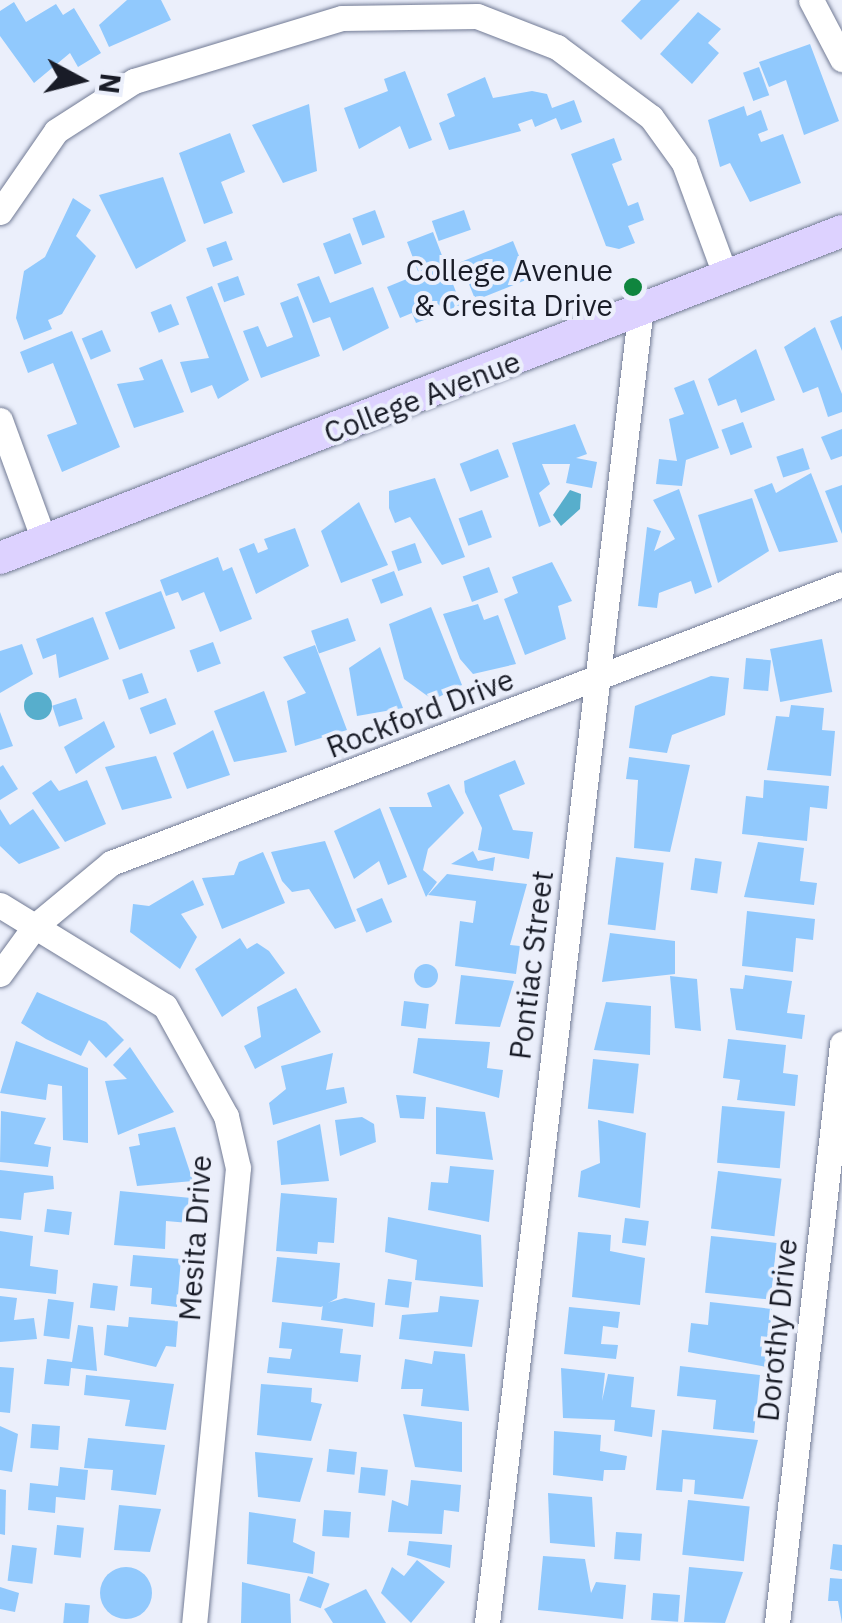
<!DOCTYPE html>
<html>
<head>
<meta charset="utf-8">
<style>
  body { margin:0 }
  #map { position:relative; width:842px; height:1623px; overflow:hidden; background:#ebeffb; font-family:"IBM Plex Sans",sans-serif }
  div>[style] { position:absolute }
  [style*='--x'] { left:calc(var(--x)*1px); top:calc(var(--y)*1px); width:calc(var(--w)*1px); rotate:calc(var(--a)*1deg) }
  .water>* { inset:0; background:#57aecc }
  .round { border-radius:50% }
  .building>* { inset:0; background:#91c9fd; transform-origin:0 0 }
  .roads { filter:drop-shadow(0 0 2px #727b95) drop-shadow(0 0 2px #727b95) }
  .minor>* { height:25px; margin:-12.5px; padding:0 12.5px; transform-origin:12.5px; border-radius:12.5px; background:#fff }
  .major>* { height:32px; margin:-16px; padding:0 16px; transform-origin:16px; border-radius:16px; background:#ddd2ff }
  .dots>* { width:28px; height:28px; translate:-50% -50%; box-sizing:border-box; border:5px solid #ebeffb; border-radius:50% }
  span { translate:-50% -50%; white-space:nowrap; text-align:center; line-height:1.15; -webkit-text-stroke:8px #ebeffb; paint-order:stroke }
  .poi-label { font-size:30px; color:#191c27 }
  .right { translate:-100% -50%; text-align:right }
  .street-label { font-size:30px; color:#191c27 }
  .north { position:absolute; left:30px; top:30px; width:100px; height:100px; -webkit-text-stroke:8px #ebeffb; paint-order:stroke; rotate:97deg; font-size:28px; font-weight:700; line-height:40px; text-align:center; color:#191c27 }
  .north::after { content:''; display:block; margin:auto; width:35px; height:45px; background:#191c27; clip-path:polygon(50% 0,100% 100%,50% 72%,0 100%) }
</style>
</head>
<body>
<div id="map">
  <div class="water">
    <i style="clip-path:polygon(570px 490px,581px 494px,580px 509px,561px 526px,553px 515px)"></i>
    <i class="round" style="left:24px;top:692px;width:28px;height:28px"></i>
  </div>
  <div class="building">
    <i style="clip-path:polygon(127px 0,161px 0,171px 20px,109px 47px,99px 25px)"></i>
    <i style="clip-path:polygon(641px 0,680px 0,641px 40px,621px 21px)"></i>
    <i style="clip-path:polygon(14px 2px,26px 22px,56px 4px,63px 15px,74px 8px,101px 53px,78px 67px,70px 53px,34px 83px,0 36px,0 11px)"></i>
    <i style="clip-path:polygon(698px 12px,721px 29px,708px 43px,719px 53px,692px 84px,660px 54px)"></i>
    <i style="clip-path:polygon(810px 44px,839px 121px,804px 135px,786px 80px,769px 87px,759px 62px)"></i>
    <i style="left:759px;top:67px;width:30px;height:17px;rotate:70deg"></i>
    <i style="clip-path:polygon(405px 71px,432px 140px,409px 149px,400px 126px,359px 149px,344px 108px,388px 91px,384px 79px)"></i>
    <i style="clip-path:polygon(485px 77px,493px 98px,532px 91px,547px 94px,552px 108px,574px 100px,582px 122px,561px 130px,556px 118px,535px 127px,532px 119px,518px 124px,521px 131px,449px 150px,439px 123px,455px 116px,447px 94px)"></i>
    <i style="clip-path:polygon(309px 104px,317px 171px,283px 183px,252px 125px)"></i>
    <i style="clip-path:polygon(744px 106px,747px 116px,761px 110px,768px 130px,758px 134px,761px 142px,783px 134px,801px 183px,750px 202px,730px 163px,720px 167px,708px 120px)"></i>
    <i style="clip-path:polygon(230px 133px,245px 172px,221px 182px,233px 213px,204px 224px,179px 153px)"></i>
    <i style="clip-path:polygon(614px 138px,622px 160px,612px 164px,628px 206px,638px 202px,644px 220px,628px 226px,635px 243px,619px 249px,606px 246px,571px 154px)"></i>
    <i style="clip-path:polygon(163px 177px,186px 241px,136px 269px,99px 195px)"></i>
    <i style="clip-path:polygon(73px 198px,91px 210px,76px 236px,96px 256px,62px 314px,48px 320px,52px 329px,24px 340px,16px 318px,24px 271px,45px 257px)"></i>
    <i style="left:375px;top:210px;width:29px;height:24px;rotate:70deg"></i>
    <i style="left:464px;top:210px;width:21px;height:34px;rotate:71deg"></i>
    <i style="clip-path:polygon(433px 232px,461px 305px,445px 311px,435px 301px,435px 316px,416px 323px,412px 313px,400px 318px,387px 287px,419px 274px,407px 242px)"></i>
    <i style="left:350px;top:233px;width:33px;height:29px;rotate:69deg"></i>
    <i style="left:226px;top:241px;width:20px;height:21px;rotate:70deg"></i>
    <i style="left:513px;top:241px;width:41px;height:57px;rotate:68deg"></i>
    <i style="left:238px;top:276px;width:20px;height:22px;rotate:70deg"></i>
    <i style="clip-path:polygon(319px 276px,330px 303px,373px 287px,389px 328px,343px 351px,330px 317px,313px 323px,297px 284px)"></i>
    <i style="clip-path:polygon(212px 286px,249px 380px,218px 399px,212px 385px,191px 393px,180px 362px,209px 358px,186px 297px)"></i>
    <i style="clip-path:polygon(298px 296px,320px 356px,261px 378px,243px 331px,258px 326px,267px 347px,293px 337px,280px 303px)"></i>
    <i style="left:171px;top:304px;width:22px;height:22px;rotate:68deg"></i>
    <i style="clip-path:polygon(842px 316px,842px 351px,830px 321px)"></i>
    <i style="clip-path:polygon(815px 327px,842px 394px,842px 412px,828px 417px,818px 387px,803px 393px,784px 347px)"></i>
    <i style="left:102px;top:330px;width:23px;height:22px;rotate:67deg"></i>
    <i style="clip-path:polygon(72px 331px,120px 447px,62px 472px,47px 435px,77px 424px,53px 363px,28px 373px,20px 352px)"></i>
    <i style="clip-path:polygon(756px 349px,775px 400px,741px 413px,736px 399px,718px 406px,708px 379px)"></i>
    <i style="clip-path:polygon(162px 359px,184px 412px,134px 428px,117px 384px,144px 380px,139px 368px)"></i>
    <i style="clip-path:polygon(694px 380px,719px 448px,686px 460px,682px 486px,656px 484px,659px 459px,677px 461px,669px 419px,684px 414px,674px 388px)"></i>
    <i style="left:743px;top:422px;width:27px;height:23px;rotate:70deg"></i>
    <i style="clip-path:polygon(575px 424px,587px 454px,576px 458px,597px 462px,592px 488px,566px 483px,570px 464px,542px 464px,550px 484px,539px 493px,551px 522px,539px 527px,512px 443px)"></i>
    <i style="clip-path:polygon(842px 429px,842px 456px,831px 460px,821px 437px)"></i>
    <i style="left:803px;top:448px;width:22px;height:28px;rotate:72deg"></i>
    <i style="left:498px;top:449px;width:30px;height:41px;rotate:69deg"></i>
    <i style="clip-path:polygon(811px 473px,838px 542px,779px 552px,754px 490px,772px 483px,776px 493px)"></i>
    <i style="clip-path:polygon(435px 478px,465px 557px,442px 565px,410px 517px,395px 523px,389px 508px,389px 491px)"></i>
    <i style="clip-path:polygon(842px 485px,842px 534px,825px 491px)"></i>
    <i style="clip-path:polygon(679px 489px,712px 587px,695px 594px,691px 581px,659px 593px,657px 608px,638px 606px,647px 527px,661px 531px,654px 551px,675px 539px,653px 500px)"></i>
    <i style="clip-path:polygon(752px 498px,769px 551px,718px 583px,698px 515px)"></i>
    <i style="clip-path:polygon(359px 502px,388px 565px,341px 583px,321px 531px)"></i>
    <i style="left:482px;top:510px;width:29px;height:25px;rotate:70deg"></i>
    <i style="clip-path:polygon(295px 528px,309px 566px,256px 594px,239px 549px,254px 543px,258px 553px,268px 549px,264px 539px)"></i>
    <i style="left:415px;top:543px;width:21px;height:25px;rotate:71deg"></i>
    <i style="clip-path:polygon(218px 557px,223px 571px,232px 567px,252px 619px,220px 632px,204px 592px,182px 601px,178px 592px,166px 596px,160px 580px)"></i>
    <i style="clip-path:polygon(552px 562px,572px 601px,558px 606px,566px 639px,525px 655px,504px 599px,518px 593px,512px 577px)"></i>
    <i style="left:489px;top:567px;width:27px;height:28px;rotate:70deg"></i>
    <i style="left:394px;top:571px;width:26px;height:24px;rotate:69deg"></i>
    <i style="left:161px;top:591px;width:40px;height:60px;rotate:69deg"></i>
    <i style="clip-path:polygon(478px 604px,484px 620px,498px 615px,516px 664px,473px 674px,460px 659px,443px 614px)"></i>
    <i style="clip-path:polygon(431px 607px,462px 685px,433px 700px,404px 679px,389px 624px)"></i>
    <i style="clip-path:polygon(93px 617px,109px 659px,59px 678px,56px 654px,43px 659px,36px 639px)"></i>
    <i style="left:348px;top:618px;width:24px;height:39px;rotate:71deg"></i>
    <i style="left:822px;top:639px;width:54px;height:53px;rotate:79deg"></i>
    <i style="left:213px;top:642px;width:23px;height:25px;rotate:70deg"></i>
    <i style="clip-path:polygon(22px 644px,33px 674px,0 693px,0 651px)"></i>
    <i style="clip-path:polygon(315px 645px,347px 730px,295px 746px,287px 701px,306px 693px,283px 657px)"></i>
    <i style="clip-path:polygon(380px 647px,403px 708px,357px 716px,349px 668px)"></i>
    <i style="left:746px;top:658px;width:25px;height:31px;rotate:5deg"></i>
    <i style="left:142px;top:673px;width:21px;height:21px;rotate:71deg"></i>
    <i style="clip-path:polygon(711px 676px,729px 678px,725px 715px,672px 735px,667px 753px,629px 748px,635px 706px)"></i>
    <i style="clip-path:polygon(264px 691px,287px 752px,234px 762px,214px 711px)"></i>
    <i style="left:76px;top:698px;width:22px;height:25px;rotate:72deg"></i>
    <i style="left:166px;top:698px;width:28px;height:28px;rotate:69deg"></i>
    <i style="clip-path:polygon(791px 705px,824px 708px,822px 730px,835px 731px,831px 776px,767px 770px,776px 716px,789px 717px)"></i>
    <i style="clip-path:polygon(0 712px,13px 746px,0 750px)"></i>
    <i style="clip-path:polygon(104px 721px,115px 747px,76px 774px,64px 747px)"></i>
    <i style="clip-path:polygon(213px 730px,230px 775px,187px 789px,173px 753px)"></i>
    <i style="clip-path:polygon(156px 756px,172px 798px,122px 810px,105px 767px)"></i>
    <i style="clip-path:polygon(629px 757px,690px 765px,670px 852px,634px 848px,638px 780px,626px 779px)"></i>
    <i style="clip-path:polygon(515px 760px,525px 784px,499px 795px,513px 830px,533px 832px,529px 859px,478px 850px,482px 828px,465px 792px,464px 781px)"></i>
    <i style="clip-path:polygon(3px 765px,18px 789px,0 800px,0 767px)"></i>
    <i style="clip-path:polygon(51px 780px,59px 791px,87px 780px,106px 824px,65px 842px,32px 793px)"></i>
    <i style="clip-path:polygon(764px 780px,829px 786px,827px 809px,810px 807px,807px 841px,742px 834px,746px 796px,763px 798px)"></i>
    <i style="clip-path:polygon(449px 784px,464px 813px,428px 849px,423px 870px,437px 882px,426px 897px,389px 807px,432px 807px,427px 793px)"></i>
    <i style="clip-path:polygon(380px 808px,407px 877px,388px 885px,379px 861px,354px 879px,334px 831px)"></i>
    <i style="clip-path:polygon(0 809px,10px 825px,33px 809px,60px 848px,19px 864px,0 846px)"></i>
    <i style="clip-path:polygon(325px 841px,356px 921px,335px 929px,309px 889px,292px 892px,282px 881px,271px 852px)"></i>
    <i style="clip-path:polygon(758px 842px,804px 848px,800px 881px,817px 883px,814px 905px,744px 897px)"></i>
    <i style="clip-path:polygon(473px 851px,478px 861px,495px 857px,493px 871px,451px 864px)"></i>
    <i style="clip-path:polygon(263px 852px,285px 903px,222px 929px,202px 878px,234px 875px,239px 862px)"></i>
    <i style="left:616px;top:857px;width:48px;height:68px;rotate:7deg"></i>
    <i style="left:695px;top:858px;width:27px;height:32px;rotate:8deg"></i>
    <i style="clip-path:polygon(447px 874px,527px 884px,510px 945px,520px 946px,516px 974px,455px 966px,460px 921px,473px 923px,476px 901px,428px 895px)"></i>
    <i style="clip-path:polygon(193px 880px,204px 905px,181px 914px,197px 937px,180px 969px,130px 932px,133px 904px,149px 906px)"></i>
    <i style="left:382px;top:898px;width:26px;height:28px;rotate:67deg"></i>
    <i style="clip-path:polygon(747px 911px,815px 919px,813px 940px,796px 938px,793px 972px,742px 966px)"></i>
    <i style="clip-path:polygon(610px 933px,675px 941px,675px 974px,602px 982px)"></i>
    <i style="clip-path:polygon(240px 938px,247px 949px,257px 943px,269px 951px,285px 973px,222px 1017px,195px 969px)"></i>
    <i class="round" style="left:414px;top:964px;width:24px;height:24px"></i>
    <i style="clip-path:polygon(461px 975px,514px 981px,500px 1027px,455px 1024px)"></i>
    <i style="clip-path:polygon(745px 975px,792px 981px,787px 1013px,805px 1015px,802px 1039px,736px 1030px,730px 988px,743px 989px)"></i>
    <i style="clip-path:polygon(670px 976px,697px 979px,701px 1031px,675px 1028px)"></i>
    <i style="clip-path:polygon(296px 988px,321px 1032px,255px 1069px,244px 1046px,261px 1037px,257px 1007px)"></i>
    <i style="clip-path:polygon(37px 992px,106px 1022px,124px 1040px,106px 1058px,89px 1040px,81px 1056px,46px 1039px,21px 1023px)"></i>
    <i style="left:404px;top:1001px;width:25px;height:25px;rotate:7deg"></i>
    <i style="clip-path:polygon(606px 1002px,651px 1006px,650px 1055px,594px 1050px)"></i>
    <i style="clip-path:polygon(418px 1038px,490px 1042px,487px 1068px,503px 1070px,499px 1098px,413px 1073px)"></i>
    <i style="clip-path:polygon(728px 1039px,786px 1045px,783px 1073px,798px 1075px,795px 1106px,737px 1100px,740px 1080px,723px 1078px)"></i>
    <i style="clip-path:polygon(16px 1041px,88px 1068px,88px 1143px,63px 1140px,62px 1086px,48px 1084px,46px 1100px,0 1093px)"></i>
    <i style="clip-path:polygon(130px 1047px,174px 1112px,118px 1135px,105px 1081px,127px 1079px,113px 1065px)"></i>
    <i style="clip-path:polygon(333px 1053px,326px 1090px,344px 1087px,347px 1103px,273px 1125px,269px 1103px,286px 1089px,281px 1066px)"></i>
    <i style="left:593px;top:1059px;width:46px;height:50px;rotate:6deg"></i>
    <i style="clip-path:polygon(396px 1095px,426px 1097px,424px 1119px,400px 1118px)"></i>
    <i style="left:722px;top:1106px;width:63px;height:57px;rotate:5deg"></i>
    <i style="clip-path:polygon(436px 1107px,485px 1112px,493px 1160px,436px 1154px)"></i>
    <i style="clip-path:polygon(1px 1111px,46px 1118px,34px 1144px,51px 1147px,48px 1167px,0 1162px)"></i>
    <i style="clip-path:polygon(362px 1117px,374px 1124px,376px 1142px,340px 1156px,335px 1120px)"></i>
    <i style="clip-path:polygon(598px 1120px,646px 1133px,640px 1208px,578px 1197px,581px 1171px,600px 1163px)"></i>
    <i style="clip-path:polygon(320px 1124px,329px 1181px,281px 1185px,277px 1141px)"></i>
    <i style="clip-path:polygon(175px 1127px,193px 1181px,137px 1186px,129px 1147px,140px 1145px,138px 1134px)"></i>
    <i style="clip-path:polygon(450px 1166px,494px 1170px,489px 1222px,428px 1210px,431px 1182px,448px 1183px)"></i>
    <i style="clip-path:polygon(0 1170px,53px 1176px,54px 1189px,24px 1193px,21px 1220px,0 1218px)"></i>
    <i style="left:718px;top:1171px;width:64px;height:58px;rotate:7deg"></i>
    <i style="clip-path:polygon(120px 1191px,191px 1198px,189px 1223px,166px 1221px,165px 1249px,114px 1245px)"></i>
    <i style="clip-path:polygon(281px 1193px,337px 1198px,334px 1243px,318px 1242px,317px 1254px,276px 1251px)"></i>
    <i style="left:47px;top:1209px;width:25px;height:23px;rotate:7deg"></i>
    <i style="clip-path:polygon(388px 1217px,481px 1235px,483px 1287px,415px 1280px,417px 1260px,385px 1252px)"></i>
    <i style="left:625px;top:1218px;width:24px;height:25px;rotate:7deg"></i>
    <i style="clip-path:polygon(0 1231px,33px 1236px,30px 1266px,58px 1270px,56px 1294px,0 1288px)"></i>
    <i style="clip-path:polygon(578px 1232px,611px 1235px,610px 1251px,645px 1258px,640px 1305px,572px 1297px)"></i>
    <i style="left:711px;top:1236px;width:66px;height:57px;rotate:6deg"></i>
    <i style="clip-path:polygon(133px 1255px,181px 1259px,177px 1307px,151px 1304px,152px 1288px,130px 1286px)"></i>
    <i style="clip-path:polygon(277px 1257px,340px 1263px,337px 1298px,321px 1307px,272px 1302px)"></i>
    <i style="left:388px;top:1279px;width:24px;height:26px;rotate:7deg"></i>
    <i style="left:93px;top:1283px;width:25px;height:25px;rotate:7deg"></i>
    <i style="clip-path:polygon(0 1296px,17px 1298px,14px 1320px,34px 1318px,37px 1339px,0 1342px)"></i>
    <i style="clip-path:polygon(440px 1296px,479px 1300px,472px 1347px,399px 1339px,402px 1315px,438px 1312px)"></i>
    <i style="clip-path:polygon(345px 1298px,375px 1303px,373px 1327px,321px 1320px,323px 1304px)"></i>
    <i style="left:48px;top:1299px;width:26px;height:37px;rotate:7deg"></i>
    <i style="clip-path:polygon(710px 1302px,772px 1309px,766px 1367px,688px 1352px,691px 1323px,708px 1325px)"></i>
    <i style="clip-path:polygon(569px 1307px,620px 1312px,618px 1328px,603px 1326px,601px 1344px,618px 1345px,616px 1359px,564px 1354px)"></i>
    <i style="clip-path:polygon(129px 1317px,178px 1321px,176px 1347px,166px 1346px,156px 1367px,104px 1355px,107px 1325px,128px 1327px)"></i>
    <i style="clip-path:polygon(282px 1322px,343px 1329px,340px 1353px,361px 1355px,358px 1382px,267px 1373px,269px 1357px,290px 1359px,292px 1349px,279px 1348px)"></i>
    <i style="clip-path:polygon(78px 1325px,93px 1327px,97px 1371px,71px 1368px,69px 1386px,44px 1384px,47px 1359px,72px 1362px)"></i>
    <i style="clip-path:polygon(434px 1351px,465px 1354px,469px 1411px,421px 1406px,423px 1389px,401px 1389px,405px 1359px,432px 1364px)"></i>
    <i style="clip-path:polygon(680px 1366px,760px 1375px,754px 1433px,713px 1429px,716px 1400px,677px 1396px)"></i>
    <i style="clip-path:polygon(0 1367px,14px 1368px,10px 1413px,0 1412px)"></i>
    <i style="clip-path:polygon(561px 1368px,605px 1373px,602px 1401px,608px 1374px,634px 1377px,631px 1407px,655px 1410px,652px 1437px,614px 1431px,615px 1420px,563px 1418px)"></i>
    <i style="clip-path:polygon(86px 1375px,174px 1384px,166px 1430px,125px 1426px,130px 1400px,84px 1395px)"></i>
    <i style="clip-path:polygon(261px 1384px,312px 1388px,311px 1402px,322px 1404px,311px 1441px,257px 1435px)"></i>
    <i style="clip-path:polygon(403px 1414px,462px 1422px,462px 1472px,415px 1467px)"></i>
    <i style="left:32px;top:1424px;width:28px;height:24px;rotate:4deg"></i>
    <i style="clip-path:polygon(0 1426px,18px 1434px,12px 1472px,0 1470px)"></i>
    <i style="clip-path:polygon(662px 1430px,758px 1440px,743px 1499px,694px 1494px,695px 1480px,683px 1479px,682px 1492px,656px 1490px)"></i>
    <i style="clip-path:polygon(554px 1431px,601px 1435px,600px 1451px,627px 1456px,625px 1470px,604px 1470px,603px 1481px,553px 1475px)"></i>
    <i style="clip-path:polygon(88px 1438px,165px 1445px,156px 1495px,111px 1490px,113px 1470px,84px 1468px)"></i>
    <i style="left:329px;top:1449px;width:28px;height:23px;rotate:6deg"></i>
    <i style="clip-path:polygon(255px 1452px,313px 1458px,300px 1502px,258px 1497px)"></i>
    <i style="clip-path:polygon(60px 1467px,88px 1470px,85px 1500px,56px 1497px,55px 1513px,28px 1510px,30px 1483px,58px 1486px)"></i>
    <i style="left:361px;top:1467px;width:27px;height:26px;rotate:6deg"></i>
    <i style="clip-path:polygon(411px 1480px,461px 1485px,459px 1512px,444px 1510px,442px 1534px,388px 1532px,392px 1500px,408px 1506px)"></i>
    <i style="clip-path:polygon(0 1489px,6px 1490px,5px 1535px,0 1534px)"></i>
    <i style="clip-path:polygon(548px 1493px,592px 1497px,595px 1547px,550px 1543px)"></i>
    <i style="left:688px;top:1500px;width:62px;height:55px;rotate:6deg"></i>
    <i style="clip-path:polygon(119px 1505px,161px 1509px,150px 1552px,114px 1550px)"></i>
    <i style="left:324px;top:1510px;width:27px;height:26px;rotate:4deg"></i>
    <i style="clip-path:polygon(249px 1512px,296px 1519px,293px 1542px,315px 1552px,313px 1574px,247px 1564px)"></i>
    <i style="left:57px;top:1525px;width:27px;height:30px;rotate:6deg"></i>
    <i style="left:616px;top:1532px;width:26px;height:27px;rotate:4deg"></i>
    <i style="clip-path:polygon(409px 1541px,452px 1545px,450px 1568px,407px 1555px)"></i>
    <i style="clip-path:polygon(833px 1544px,842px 1545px,842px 1571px,830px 1569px)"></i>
    <i style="left:12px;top:1545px;width:25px;height:36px;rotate:7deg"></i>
    <i style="clip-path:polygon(543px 1556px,585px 1559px,591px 1593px,596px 1582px,626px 1585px,623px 1619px,538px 1610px)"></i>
    <i style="clip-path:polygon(417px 1560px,445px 1582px,411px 1623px,381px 1593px,392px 1567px,404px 1576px)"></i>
    <i class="round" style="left:100px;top:1567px;width:52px;height:52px"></i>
    <i style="clip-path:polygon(689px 1567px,743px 1572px,725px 1623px,684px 1622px)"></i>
    <i style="left:308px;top:1576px;width:23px;height:26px;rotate:20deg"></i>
    <i style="clip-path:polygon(830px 1578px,842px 1579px,842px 1623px,838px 1601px,828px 1601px)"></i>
    <i style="clip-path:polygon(242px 1582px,290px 1594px,291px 1623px,241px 1623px)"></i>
    <i style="clip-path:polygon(0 1587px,19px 1593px,15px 1612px,0 1609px)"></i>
    <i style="clip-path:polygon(366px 1589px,386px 1623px,333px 1623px,324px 1609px)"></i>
    <i style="left:653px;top:1593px;width:27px;height:27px;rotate:4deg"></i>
    <i style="left:65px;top:1603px;width:25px;height:20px;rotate:5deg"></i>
  </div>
  <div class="roads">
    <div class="minor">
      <i style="--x:811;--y:0;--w:67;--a:62.3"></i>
      <i style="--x:0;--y:212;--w:98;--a:-55.3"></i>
      <i style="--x:56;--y:131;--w:93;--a:-32.7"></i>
      <i style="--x:134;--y:81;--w:217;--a:-16.9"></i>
      <i style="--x:342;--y:18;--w:135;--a:-0.8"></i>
      <i style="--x:477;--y:16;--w:86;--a:21.2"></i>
      <i style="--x:557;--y:47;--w:117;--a:36.7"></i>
      <i style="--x:651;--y:117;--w:57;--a:54.3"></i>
      <i style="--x:684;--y:163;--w:121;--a:69.8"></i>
      <i style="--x:0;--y:420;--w:128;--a:69.9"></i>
      <i style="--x:0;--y:905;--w:193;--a:31.5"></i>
      <i style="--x:165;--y:1006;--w:126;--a:61"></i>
      <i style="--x:226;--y:1116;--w:53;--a:77"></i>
      <i style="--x:238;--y:1168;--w:457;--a:95.5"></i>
      <i style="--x:0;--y:974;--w:59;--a:-53.9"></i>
      <i style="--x:35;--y:926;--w:99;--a:-39.7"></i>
      <i style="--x:111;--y:863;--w:782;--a:-20.89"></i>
      <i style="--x:487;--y:1623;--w:1317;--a:-83.33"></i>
      <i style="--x:777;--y:1623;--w:583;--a:-83.59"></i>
    </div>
    <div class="major">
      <i style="--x:0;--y:558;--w:903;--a:-21.22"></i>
    </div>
  </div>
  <div class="dots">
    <i style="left:633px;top:287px;background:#0f853e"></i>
  </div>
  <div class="poi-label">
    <span class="right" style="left:613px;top:287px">College Avenue<br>&amp; Cresita Drive</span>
  </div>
  <div class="street-label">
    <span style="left:422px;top:397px;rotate:-21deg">College Avenue</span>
    <span style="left:420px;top:713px;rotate:-21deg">Rockford Drive</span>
    <span style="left:531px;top:965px;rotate:-83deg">Pontiac Street</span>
    <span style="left:195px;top:1238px;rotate:-86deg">Mesita Drive</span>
    <span style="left:777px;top:1330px;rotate:-84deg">Dorothy Drive</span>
  </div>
  <div class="north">N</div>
</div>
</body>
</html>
